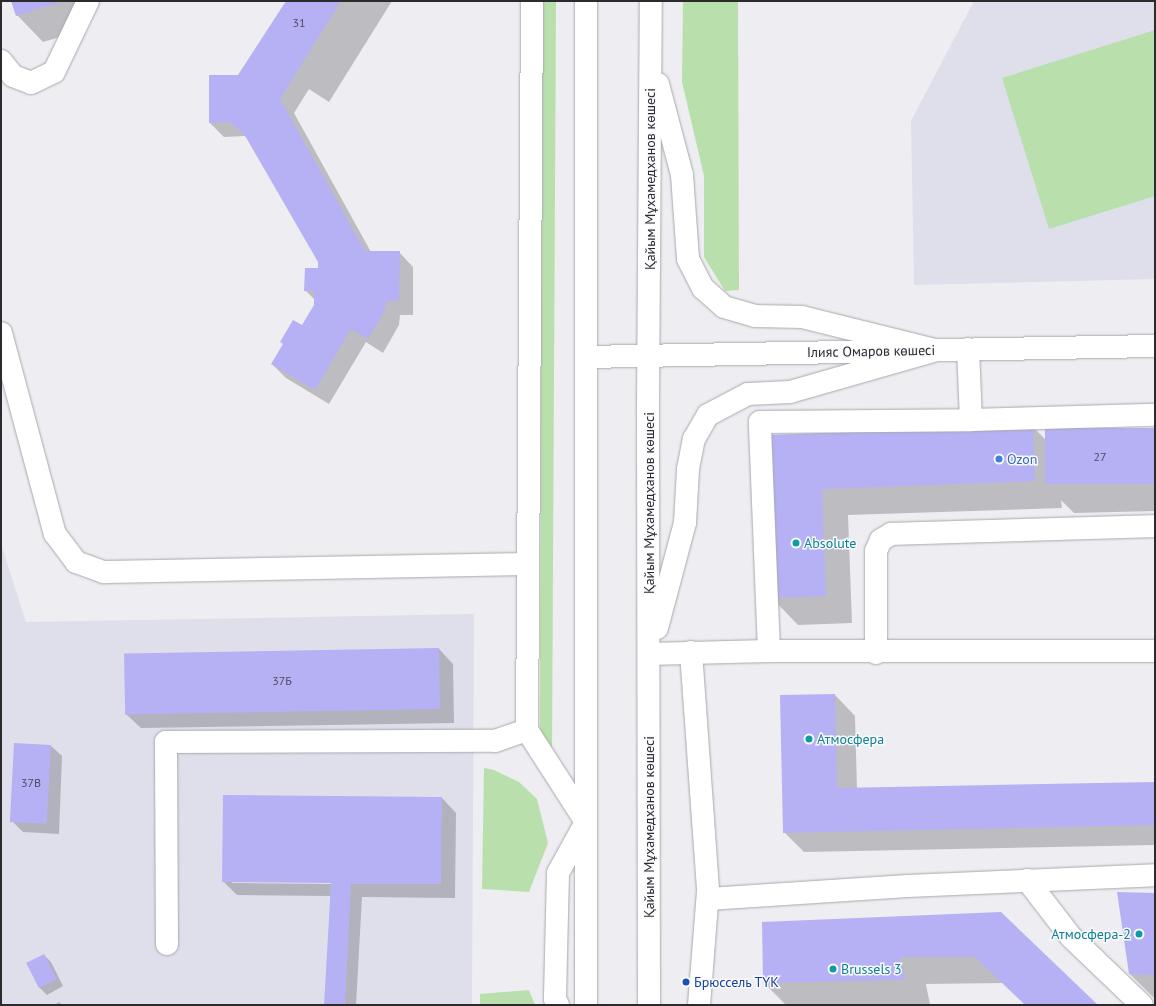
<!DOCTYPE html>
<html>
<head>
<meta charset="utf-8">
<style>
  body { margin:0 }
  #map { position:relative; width:1156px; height:1006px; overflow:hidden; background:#ededf2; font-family:"PT Sans",sans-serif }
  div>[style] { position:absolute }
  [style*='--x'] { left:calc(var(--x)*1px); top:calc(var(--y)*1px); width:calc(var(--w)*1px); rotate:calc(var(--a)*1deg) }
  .built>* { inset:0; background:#dfdfec }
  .green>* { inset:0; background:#b9e0ac }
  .shadow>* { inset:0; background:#0003 }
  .building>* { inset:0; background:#b5b1f4; transform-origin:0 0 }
  .roads { filter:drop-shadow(0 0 1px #a8a8ad) drop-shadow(0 0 1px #a8a8ad) }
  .minor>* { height:22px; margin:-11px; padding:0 11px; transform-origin:11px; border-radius:11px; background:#fff }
  .major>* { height:22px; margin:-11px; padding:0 11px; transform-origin:11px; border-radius:11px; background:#fff }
  .dots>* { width:11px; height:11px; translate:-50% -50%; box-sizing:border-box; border:2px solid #fafafe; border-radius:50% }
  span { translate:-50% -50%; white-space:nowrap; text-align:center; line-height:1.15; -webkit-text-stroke:3px #fafafe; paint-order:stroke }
  .number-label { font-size:12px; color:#4e4c5f }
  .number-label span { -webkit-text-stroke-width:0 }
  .street-label { font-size:14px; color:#2b2b2d }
  .shop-label { font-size:14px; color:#366cbe }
  .left { translate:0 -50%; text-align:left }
  .culture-label { font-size:14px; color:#0d838f }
  .right { translate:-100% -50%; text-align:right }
  .transit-label { font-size:14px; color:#164399 }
  .frame { position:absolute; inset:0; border:2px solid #2b2b2d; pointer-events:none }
</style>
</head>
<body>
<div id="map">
  <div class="built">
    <i style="clip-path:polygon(974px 1px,1155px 1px,1155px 279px,914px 285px,911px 121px)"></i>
    <i style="clip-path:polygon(1px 544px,26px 622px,474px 614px,472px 1005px,1px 1005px)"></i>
  </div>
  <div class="green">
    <i style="clip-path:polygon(542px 1px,556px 1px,552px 752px,540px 736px)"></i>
    <i style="clip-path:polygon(683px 1px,738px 1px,739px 290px,725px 291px,704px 257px,704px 176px,682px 82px)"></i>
    <i style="clip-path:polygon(1155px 30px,1155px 196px,1049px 229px,1002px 78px)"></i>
    <i style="clip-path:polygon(484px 768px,494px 770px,519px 782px,537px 799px,548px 843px,529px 892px,482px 889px)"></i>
    <i style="clip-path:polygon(529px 990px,535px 1005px,480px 1005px,480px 994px)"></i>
  </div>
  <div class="shadow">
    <i style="clip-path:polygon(11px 1px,81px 1px,84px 30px,43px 42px,17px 15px)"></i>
    <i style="clip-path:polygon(287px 1px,392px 1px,329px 102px,309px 89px,294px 113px,371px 252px,399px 252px,413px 267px,413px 315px,400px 315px,399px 325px,383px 353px,366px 342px,329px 404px,286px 378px,272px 364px,302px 327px,315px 305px,315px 300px,306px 291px,319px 269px,319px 262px,248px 139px,245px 136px,224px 137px,210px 123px)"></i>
    <i style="clip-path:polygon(1033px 427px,1046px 440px,1155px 429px,1155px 511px,1074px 513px,1061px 500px,1062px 508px,848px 515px,852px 623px,798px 625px,772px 598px,766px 436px)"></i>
    <i style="clip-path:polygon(439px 649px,453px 664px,454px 723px,141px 728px,126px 714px)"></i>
    <i style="clip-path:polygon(835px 695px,855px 716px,857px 789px,1155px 783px,1155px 845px,804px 852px,784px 832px)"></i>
    <i style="clip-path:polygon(15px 744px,51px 746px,62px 756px,59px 834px,23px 832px,12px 821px)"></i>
    <i style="clip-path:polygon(evenodd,442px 798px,456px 813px,455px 898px,362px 897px,356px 1005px,325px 1005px,331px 896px,237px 895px,223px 881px,442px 798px,232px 881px,332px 882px,332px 884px,232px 883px,232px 881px)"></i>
    <i style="clip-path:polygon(1155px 894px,1155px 999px,1130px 974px)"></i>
    <i style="clip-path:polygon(1001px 913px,1097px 1005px,1026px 1005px,1003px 983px,926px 984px,930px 1005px,786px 1005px,764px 983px)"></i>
    <i style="clip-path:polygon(44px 955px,51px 962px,63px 986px,47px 995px,40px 988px,27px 963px)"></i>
    <i style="clip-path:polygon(59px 1002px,62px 1005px,55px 1005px)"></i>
  </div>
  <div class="building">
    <i style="clip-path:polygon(11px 1px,57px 1px,58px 3px,16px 16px)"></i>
    <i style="clip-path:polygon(286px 1px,341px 1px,280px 99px,365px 251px,400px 251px,399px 301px,386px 301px,385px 310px,368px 339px,351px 329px,315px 390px,271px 364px,283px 344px,280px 342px,293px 320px,302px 325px,314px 305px,314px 291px,304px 291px,305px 268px,318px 268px,318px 262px,244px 134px,229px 122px,209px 123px,209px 75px,238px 75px)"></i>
    <i style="clip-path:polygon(1033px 426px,1035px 481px,822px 489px,826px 596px,771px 598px,765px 435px)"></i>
    <i style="left:1155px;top:428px;width:56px;height:110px;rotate:90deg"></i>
    <i style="left:439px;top:648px;width:61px;height:315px;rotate:89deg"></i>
    <i style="clip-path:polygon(835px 694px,837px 788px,1155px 782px,1155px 825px,783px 833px,780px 695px)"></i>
    <i style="left:14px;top:743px;width:37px;height:79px;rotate:3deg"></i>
    <i style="clip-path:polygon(223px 795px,442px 797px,441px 884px,351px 884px,345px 1005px,324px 1005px,331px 883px,222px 882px)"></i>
    <i style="clip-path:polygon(1117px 892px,1155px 893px,1155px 975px,1129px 974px)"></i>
    <i style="clip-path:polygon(1001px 912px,1098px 1005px,1025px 1005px,975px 957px,900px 957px,905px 980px,763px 983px,762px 922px)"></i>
    <i style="left:44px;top:954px;width:28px;height:20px;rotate:63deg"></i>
  </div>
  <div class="roads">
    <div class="minor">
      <i style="--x:532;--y:1;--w:729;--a:90.39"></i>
      <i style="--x:527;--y:730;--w:109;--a:57.3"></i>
      <i style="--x:586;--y:822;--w:58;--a:118.8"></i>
      <i style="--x:558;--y:873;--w:126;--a:91.4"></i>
      <i style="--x:555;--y:999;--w:7;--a:63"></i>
      <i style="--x:1;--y:61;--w:19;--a:51"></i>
      <i style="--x:13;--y:76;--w:19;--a:21"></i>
      <i style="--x:31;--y:83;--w:25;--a:-26"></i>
      <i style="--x:54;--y:72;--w:79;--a:-64.4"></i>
      <i style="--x:1;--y:333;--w:208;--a:75"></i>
      <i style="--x:55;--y:534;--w:35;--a:53"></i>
      <i style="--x:76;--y:562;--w:30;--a:20"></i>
      <i style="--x:104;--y:572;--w:424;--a:-1.1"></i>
      <i style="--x:968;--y:349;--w:71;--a:87.6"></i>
      <i style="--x:586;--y:357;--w:569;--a:-1.11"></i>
      <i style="--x:769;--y:651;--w:229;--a:-92.3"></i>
      <i style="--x:760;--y:422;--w:211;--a:-0.5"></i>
      <i style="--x:971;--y:420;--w:184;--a:-1.6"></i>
      <i style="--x:691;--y:652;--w:240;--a:85.9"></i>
      <i style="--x:708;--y:891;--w:114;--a:94.5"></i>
      <i style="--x:876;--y:653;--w:102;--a:-90"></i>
      <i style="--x:876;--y:551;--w:12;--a:-66"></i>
      <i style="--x:881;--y:540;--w:12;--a:-31"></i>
      <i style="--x:891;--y:534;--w:264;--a:-1.7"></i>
      <i style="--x:649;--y:654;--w:120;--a:-1.4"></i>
      <i style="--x:769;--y:651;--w:386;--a:0"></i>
      <i style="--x:1027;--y:880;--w:72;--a:52.3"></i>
      <i style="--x:1071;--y:937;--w:98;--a:43.8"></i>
      <i style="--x:708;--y:899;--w:200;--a:-3.7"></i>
      <i style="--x:908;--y:886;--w:247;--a:-2.5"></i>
      <i style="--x:167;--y:944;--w:202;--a:-90.3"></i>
      <i style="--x:166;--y:742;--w:329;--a:-0.2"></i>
      <i style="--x:495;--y:741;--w:34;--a:-19"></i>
    </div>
    <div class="major">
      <i style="--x:658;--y:84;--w:94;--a:75.2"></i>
      <i style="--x:682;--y:175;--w:84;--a:85.9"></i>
      <i style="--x:688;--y:259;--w:33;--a:63"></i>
      <i style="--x:703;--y:288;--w:28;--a:42"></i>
      <i style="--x:724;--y:307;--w:32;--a:16"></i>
      <i style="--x:755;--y:316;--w:47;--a:1.2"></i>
      <i style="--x:802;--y:317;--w:137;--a:13.9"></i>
      <i style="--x:657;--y:628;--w:109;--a:-75.1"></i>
      <i style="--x:685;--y:523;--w:54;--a:-86.8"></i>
      <i style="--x:688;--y:469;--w:31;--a:-79"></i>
      <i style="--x:694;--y:439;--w:28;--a:-60"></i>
      <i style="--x:708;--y:415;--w:45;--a:-27.7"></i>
      <i style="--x:748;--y:394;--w:42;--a:-2.7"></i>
      <i style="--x:790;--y:392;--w:152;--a:-16"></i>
      <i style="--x:586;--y:1005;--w:1004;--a:-90"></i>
      <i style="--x:649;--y:1005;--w:602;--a:-90.1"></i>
      <i style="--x:648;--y:403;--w:402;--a:-89.6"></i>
    </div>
  </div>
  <div class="dots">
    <i style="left:999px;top:459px;background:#3f7fe0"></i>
    <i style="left:796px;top:543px;background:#0f9aa8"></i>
    <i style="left:809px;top:739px;background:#0f9aa8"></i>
    <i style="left:1139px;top:934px;background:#0f9aa8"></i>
    <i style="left:833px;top:969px;background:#0f9aa8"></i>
    <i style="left:686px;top:982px;background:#1a4fb4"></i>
  </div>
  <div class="number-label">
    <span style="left:299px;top:23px">31</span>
    <span style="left:1100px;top:457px">27</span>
    <span style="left:282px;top:681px">37Б</span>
    <span style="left:31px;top:783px">37В</span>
  </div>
  <div class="street-label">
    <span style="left:650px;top:179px;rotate:-90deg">Қайым Мұхамедханов көшесі</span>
    <span style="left:871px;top:351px;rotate:-1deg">Ілияс Омаров көшесі</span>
    <span style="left:649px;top:503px;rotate:-90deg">Қайым Мұхамедханов көшесі</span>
    <span style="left:649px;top:827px;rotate:-90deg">Қайым Мұхамедханов көшесі</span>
  </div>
  <div class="shop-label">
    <span class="left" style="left:1007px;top:459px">Ozon</span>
  </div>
  <div class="culture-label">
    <span class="left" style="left:804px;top:543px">Absolute</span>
    <span class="left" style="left:817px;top:739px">Атмосфера</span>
    <span class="right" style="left:1131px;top:934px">Атмосфера-2</span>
    <span class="left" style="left:841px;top:969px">Brussels 3</span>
  </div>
  <div class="transit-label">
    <span class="left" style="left:694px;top:982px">Брюссель ТҮК</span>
  </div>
  <div class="frame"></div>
</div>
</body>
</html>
